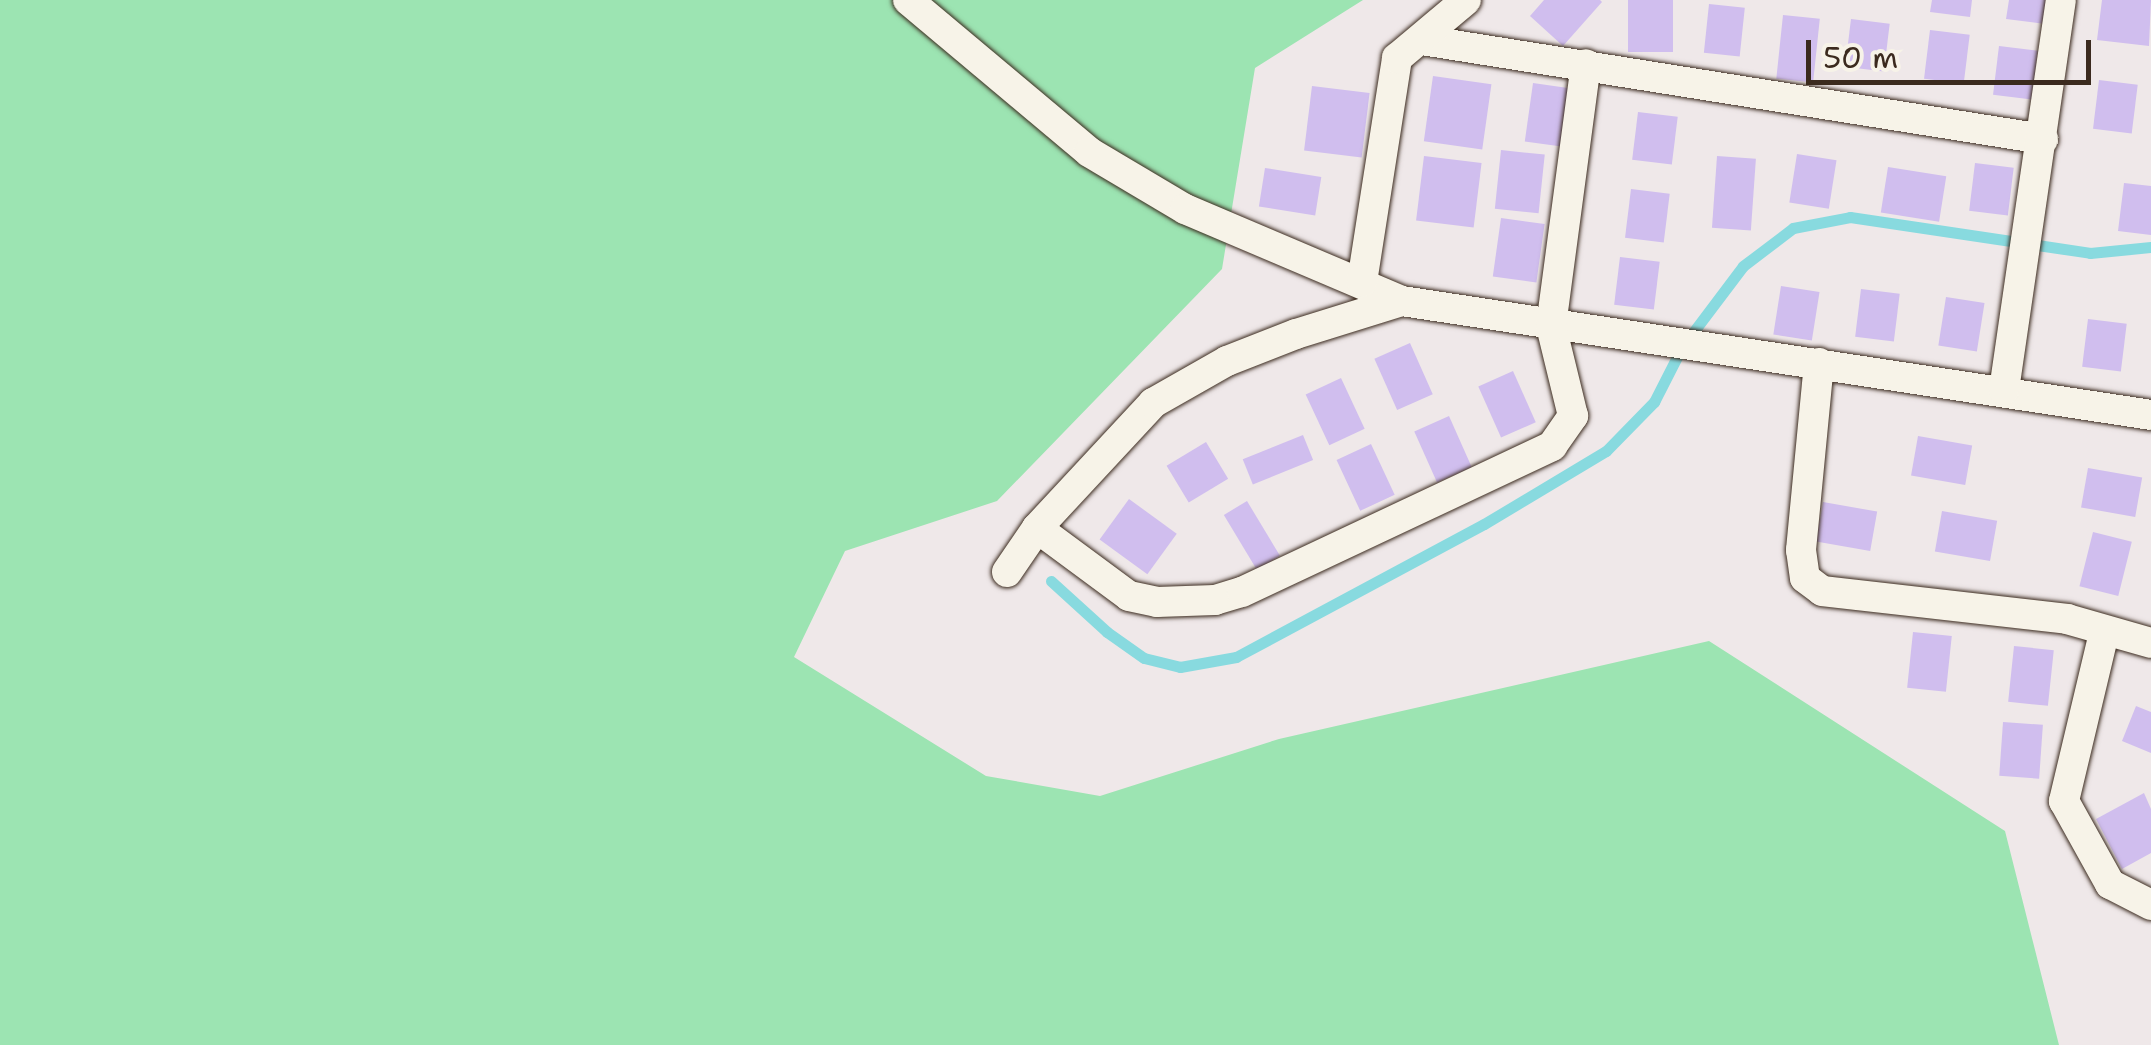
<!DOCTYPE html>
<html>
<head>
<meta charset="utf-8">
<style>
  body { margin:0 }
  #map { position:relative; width:2151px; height:1045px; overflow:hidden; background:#efe8e9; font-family:"Shantell Sans",sans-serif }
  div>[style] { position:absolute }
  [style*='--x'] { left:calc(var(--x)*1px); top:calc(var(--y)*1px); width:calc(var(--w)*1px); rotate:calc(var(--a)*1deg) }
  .green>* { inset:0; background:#9ce4b2 }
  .stream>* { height:11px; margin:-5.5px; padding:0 5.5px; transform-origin:5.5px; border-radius:5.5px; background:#88dadf }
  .building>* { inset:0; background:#d0beee; transform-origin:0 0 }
  .roads { filter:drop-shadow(0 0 2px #3b2a1e) drop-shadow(0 0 2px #3b2a1e) }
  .minor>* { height:30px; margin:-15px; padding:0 15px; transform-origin:15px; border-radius:15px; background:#f7f3e8 }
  span { translate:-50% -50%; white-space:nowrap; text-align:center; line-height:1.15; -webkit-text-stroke:9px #f7f3e8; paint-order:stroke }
  .scale { position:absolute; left:1806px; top:40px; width:285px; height:45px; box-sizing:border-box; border:5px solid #3b2a1e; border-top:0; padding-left:12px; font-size:30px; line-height:35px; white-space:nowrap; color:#3b2a1e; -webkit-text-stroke:8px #f7f3e8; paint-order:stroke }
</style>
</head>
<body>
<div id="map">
  <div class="green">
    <i style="clip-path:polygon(0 0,1363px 0,1255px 68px,1222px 269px,997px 501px,845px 551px,794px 657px,986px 776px,1100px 796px,1279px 739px,1709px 641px,2005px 831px,2059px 1045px,0 1045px)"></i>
  </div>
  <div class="stream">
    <i style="--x:1051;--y:581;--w:76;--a:42.3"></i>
    <i style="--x:1107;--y:632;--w:45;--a:35.1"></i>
    <i style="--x:1144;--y:658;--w:37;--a:14"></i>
    <i style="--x:1180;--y:667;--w:57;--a:-10.1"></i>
    <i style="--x:1236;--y:657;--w:281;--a:-28.2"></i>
    <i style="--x:1484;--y:524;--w:142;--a:-30.9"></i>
    <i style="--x:1606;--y:451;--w:69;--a:-45.6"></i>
    <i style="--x:1654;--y:402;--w:62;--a:-63"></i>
    <i style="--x:1682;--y:347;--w:101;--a:-53"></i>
    <i style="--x:1743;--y:266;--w:63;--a:-37.2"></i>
    <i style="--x:1793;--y:228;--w:58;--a:-10.9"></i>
    <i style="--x:1850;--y:217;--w:243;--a:8.5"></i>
    <i style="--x:2090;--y:253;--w:61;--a:-5.6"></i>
  </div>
  <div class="building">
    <i style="clip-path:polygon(1544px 0,1600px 0,1602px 2px,1563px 46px,1530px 16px)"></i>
    <i style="left:1628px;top:0;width:45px;height:52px"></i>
    <i style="clip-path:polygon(1932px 0,1972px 0,1970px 17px,1930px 12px)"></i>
    <i style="clip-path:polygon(2009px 0,2049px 0,2045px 24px,2006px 19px)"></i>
    <i style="clip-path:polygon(2102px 0,2151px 0,2149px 46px,2097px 40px)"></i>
    <i style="left:1709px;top:4px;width:36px;height:49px;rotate:6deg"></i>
    <i style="left:1783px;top:15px;width:37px;height:64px;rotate:6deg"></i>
    <i style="left:1851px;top:19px;width:39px;height:48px;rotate:7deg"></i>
    <i style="left:1930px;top:30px;width:40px;height:49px;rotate:7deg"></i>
    <i style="left:1999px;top:46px;width:39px;height:49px;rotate:7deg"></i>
    <i style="left:1433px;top:76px;width:59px;height:66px;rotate:8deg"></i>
    <i style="left:2099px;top:80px;width:39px;height:49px;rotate:7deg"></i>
    <i style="left:1533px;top:83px;width:37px;height:59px;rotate:8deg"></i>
    <i style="left:1312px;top:86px;width:58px;height:65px;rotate:7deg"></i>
    <i style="left:1638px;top:112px;width:40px;height:48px;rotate:7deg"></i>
    <i style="left:1501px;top:150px;width:44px;height:59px;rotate:6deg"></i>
    <i style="left:1797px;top:154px;width:40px;height:49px;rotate:9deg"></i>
    <i style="left:1424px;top:156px;width:58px;height:65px;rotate:7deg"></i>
    <i style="left:1717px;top:156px;width:39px;height:72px;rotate:4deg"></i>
    <i style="left:1975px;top:163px;width:39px;height:48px;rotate:7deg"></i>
    <i style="left:1888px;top:167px;width:59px;height:46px;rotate:9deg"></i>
    <i style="left:1265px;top:168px;width:57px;height:39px;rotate:9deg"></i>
    <i style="clip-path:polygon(2124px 183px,2151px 186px,2151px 235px,2118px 231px)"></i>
    <i style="left:1631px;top:189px;width:39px;height:49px;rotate:7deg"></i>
    <i style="left:1501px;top:218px;width:44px;height:59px;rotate:8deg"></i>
    <i style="left:1620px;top:257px;width:40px;height:48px;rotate:7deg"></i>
    <i style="left:1781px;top:286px;width:39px;height:49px;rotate:9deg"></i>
    <i style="left:1861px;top:289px;width:39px;height:48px;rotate:7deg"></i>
    <i style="left:1946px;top:297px;width:39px;height:49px;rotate:9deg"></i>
    <i style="left:2088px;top:319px;width:39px;height:48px;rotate:7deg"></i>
    <i style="left:1410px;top:343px;width:56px;height:39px;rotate:66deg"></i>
    <i style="left:1513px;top:371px;width:56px;height:38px;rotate:66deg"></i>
    <i style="left:1341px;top:378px;width:56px;height:39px;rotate:65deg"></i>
    <i style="left:1449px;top:416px;width:56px;height:38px;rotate:66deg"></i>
    <i style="left:1303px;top:435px;width:27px;height:65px;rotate:68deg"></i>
    <i style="left:1918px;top:436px;width:55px;height:40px;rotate:10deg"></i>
    <i style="left:1206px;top:442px;width:43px;height:46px;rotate:59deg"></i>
    <i style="left:1371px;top:444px;width:56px;height:38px;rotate:65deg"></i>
    <i style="left:2088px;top:468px;width:55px;height:40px;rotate:10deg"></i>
    <i style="left:1129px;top:499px;width:59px;height:50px;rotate:36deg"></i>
    <i style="left:1247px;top:501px;width:64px;height:27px;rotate:59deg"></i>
    <i style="left:1823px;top:502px;width:55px;height:40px;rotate:10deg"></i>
    <i style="left:1942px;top:511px;width:56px;height:41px;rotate:10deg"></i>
    <i style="left:2093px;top:532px;width:40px;height:56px;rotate:14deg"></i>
    <i style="left:1913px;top:632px;width:39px;height:56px;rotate:6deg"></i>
    <i style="left:2014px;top:646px;width:40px;height:56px;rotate:6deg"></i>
    <i style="clip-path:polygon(2136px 706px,2151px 712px,2151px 753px,2122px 741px)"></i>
    <i style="left:2003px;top:722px;width:40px;height:54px;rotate:4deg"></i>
    <i style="clip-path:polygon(2144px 793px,2151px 809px,2151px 853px,2122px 869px,2096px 819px)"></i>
  </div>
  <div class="roads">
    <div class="minor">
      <i style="--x:908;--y:0;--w:236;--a:40"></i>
      <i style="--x:1089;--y:152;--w:112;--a:30.7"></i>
      <i style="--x:1185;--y:209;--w:236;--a:23"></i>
      <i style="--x:1402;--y:301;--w:758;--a:8.65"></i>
      <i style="--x:1422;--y:40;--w:629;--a:9.06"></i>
      <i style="--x:1362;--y:282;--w:227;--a:-81.1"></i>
      <i style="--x:1397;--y:58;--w:90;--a:-40"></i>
      <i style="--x:1819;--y:363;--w:188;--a:95.5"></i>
      <i style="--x:1801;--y:550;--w:28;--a:82"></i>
      <i style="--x:1805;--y:578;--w:21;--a:37"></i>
      <i style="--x:1822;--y:591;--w:247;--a:6.5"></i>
      <i style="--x:2067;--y:619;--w:87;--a:15.9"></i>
      <i style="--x:2004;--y:390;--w:394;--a:-81.7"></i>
      <i style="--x:1037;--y:528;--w:114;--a:36.5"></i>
      <i style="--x:1129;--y:596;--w:29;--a:12"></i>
      <i style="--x:1157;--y:602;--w:58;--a:-2"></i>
      <i style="--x:1215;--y:600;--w:28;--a:-17"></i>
      <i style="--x:1242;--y:592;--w:343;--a:-25.2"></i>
      <i style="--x:1552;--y:446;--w:37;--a:-55"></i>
      <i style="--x:1573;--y:416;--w:93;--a:-103.7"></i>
      <i style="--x:1551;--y:326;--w:264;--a:-82.4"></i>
      <i style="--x:1007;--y:572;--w:53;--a:-55.7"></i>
      <i style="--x:1037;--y:528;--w:171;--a:-47.1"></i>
      <i style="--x:1153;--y:403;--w:85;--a:-29.6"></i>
      <i style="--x:1227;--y:361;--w:74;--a:-21.4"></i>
      <i style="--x:1296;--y:334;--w:111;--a:-17.3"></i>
      <i style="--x:2104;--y:633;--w:173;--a:103.4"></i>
      <i style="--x:2064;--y:801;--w:95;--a:61"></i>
      <i style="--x:2110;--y:884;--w:46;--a:27.1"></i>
    </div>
  </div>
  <div class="scale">50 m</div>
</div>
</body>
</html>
